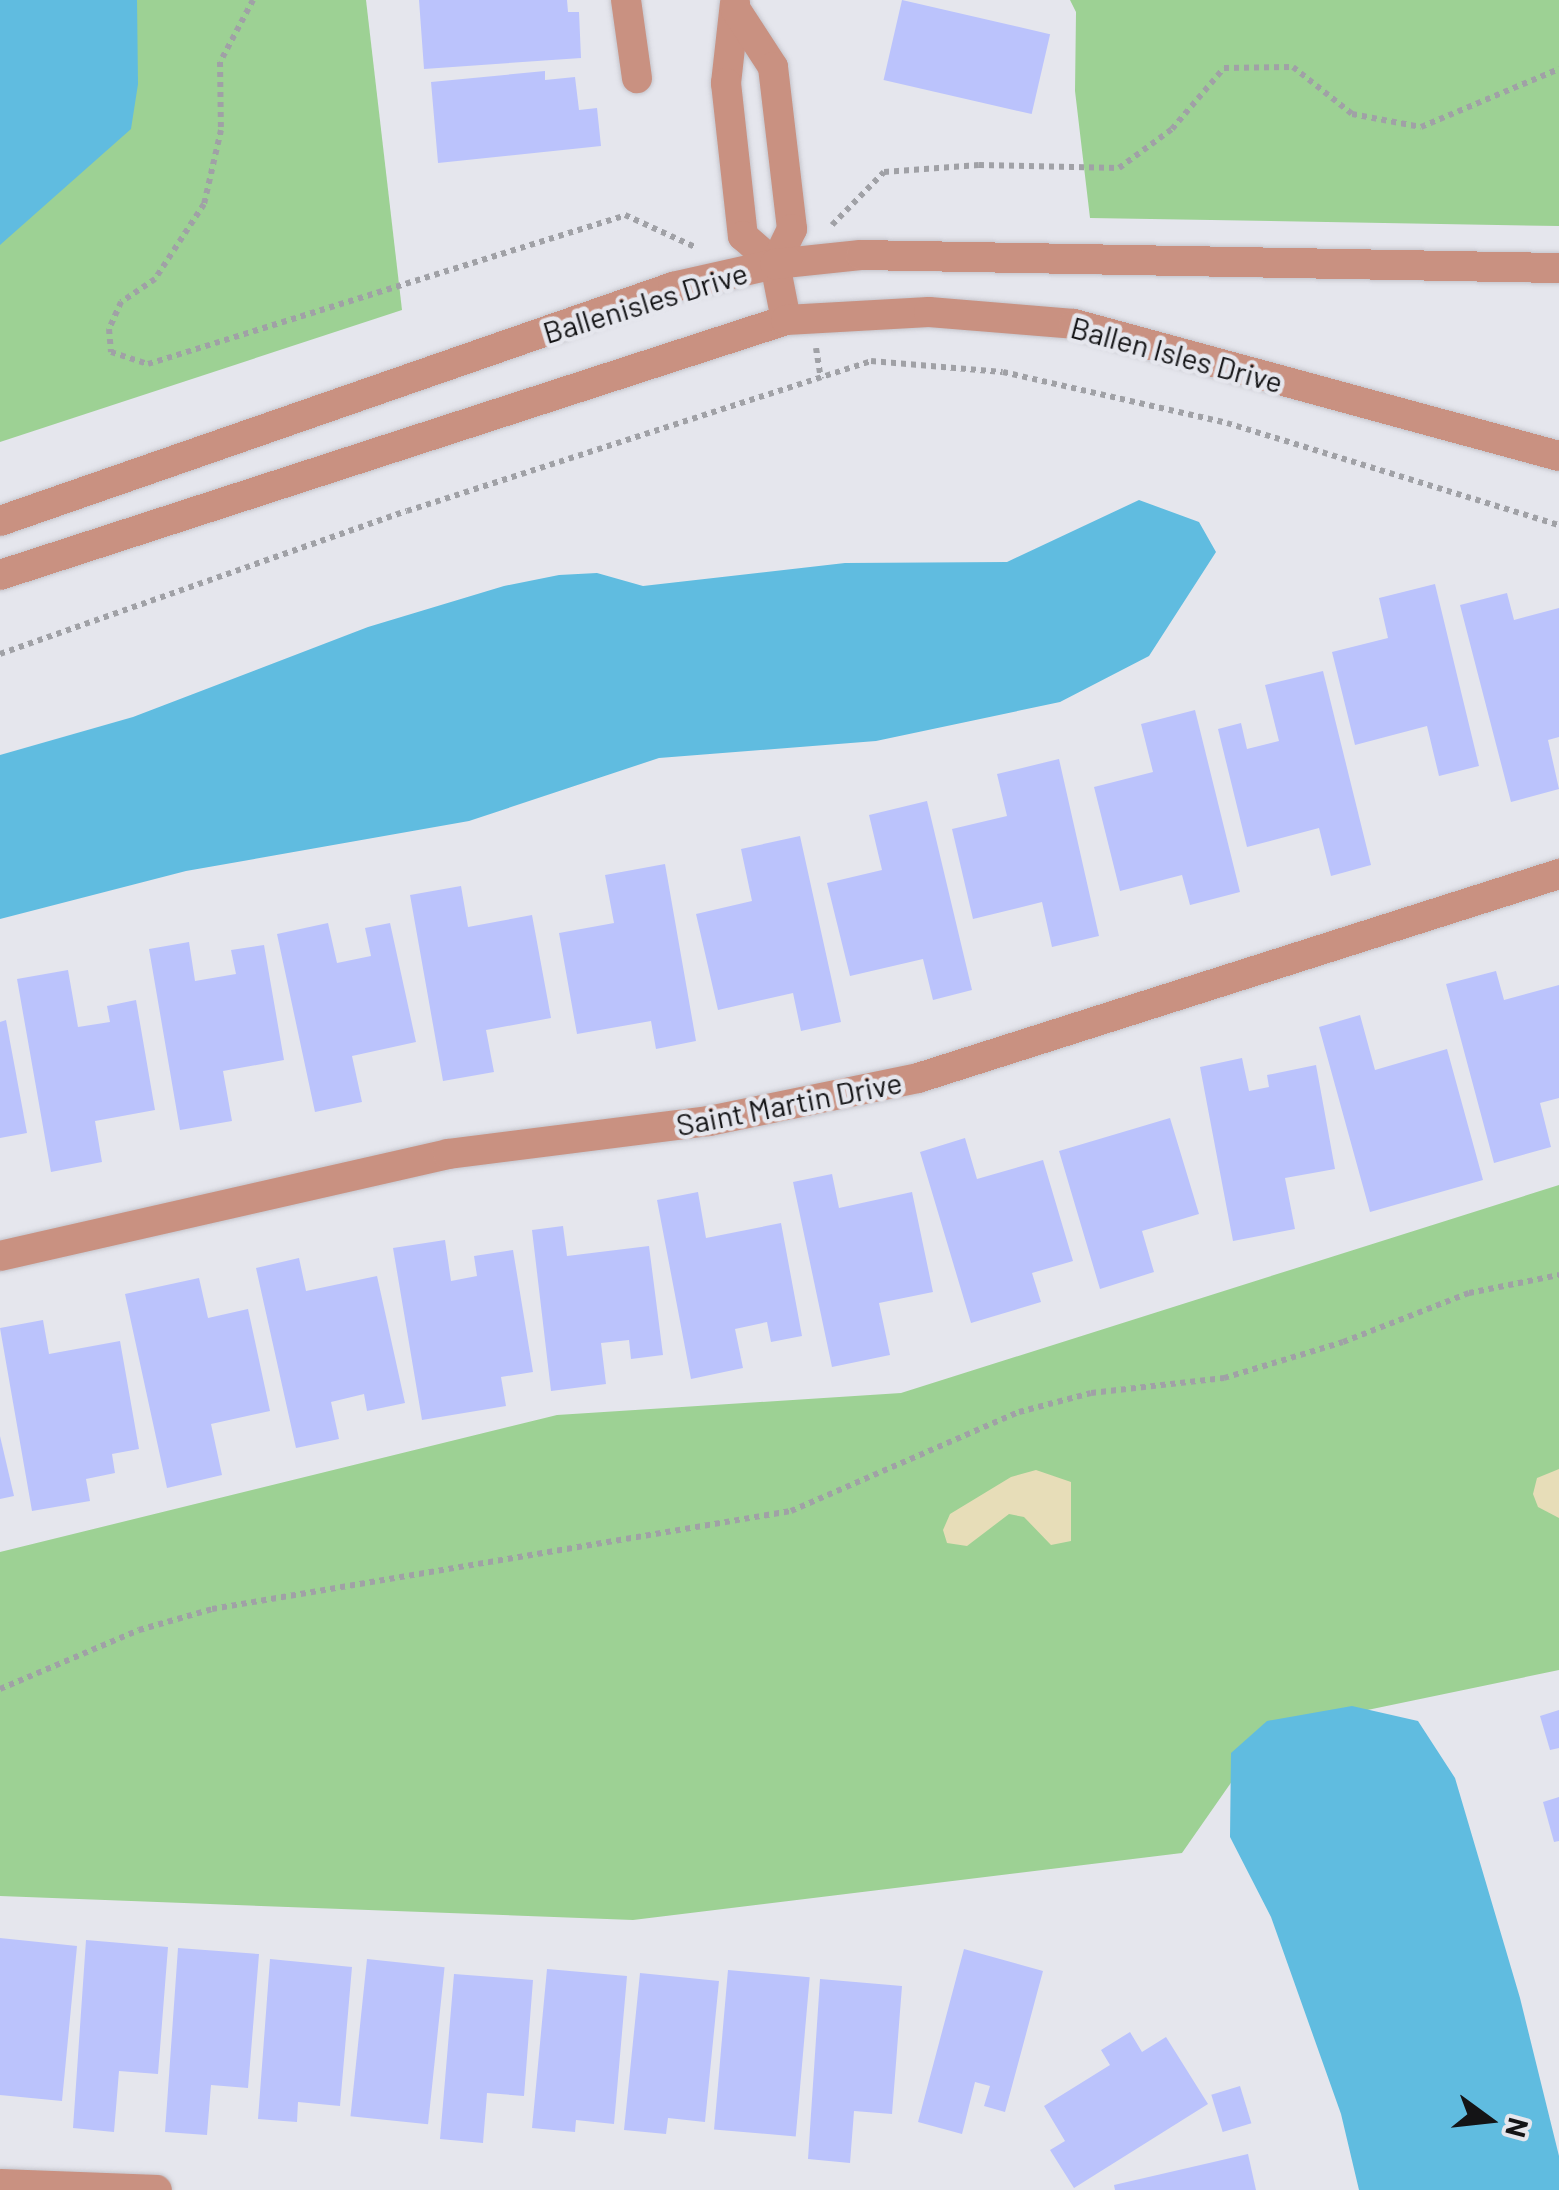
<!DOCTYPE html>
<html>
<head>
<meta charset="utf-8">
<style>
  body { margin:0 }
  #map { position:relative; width:1559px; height:2190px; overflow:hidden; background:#e5e6ed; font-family:Barlow,sans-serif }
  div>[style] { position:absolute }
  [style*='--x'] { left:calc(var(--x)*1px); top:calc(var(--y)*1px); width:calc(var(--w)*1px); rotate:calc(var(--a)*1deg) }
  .green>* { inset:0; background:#9dd194 }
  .sand>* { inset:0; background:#e7ddb8 }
  .water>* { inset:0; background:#60bce0 }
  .building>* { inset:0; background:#bbc3fc; transform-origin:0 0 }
  .path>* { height:6px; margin-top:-3px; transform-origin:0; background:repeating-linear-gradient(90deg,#a0a1a6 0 5px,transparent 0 10px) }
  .roads { filter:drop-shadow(0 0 2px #c4c4cb) drop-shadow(0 0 2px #c4c4cb) }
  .street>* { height:30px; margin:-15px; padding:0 15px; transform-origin:15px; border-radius:15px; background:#c99181 }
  span { translate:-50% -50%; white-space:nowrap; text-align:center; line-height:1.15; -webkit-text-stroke:9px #e5e6ed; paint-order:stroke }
  .street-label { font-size:30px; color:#141416 }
  .north { position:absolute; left:1439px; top:2070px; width:100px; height:100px; -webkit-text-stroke:8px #e5e6ed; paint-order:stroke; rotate:105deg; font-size:28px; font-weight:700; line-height:40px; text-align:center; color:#141416 }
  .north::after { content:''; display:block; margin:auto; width:35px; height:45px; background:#141416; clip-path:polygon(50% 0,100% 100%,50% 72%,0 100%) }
</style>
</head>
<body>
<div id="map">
  <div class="green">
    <i style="clip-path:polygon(0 0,366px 0,402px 310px,0 442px)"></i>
    <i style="clip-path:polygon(1070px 0,1559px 0,1559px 226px,1090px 218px,1075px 91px,1076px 12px)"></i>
    <i style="clip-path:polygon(1559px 1185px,1559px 1670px,1267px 1731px,1182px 1853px,633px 1920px,0 1896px,0 1552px,557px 1415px,901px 1393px)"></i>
  </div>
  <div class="sand">
    <i style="clip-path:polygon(1559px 1469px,1559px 1518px,1538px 1507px,1533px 1494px,1537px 1478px)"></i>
    <i style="clip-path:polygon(1036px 1470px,1071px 1482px,1071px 1541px,1051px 1545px,1024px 1517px,1009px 1514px,967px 1546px,947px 1543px,943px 1530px,950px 1514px,1011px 1477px)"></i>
  </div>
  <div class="water">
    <i style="clip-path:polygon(0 0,137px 0,138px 84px,131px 129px,0 245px)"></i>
    <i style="clip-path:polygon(1139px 500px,1199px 522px,1216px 552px,1149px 656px,1060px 702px,876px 741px,659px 758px,469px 821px,186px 871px,0 919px,0 755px,133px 717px,368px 627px,504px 586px,559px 575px,597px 573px,643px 586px,845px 563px,1007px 562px)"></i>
    <i style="clip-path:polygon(1352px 1706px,1418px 1721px,1455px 1778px,1520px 1998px,1559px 2156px,1559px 2190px,1359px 2190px,1341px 2114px,1271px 1917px,1230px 1837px,1231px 1753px,1267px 1721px)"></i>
  </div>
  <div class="building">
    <i style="clip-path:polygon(419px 0,567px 0,568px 12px,579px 12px,581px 58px,424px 69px)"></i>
    <i style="left:902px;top:0;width:152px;height:82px;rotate:13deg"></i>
    <i style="clip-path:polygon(545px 71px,545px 80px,575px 77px,579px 110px,597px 108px,601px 146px,438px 163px,431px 82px)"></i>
    <i style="clip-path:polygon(1435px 584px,1479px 766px,1439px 776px,1427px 726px,1355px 745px,1332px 652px,1388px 638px,1379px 598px)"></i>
    <i style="clip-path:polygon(1507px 593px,1514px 620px,1559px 608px,1559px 737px,1548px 740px,1559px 789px,1511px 802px,1460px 605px)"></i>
    <i style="clip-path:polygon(1323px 671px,1371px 865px,1331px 876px,1319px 828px,1247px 847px,1218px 729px,1241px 723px,1247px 749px,1279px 741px,1265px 685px)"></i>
    <i style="clip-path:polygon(1195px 710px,1240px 892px,1190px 905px,1182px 875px,1120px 891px,1094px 787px,1153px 772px,1141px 724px)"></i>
    <i style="clip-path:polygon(1059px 759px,1099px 936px,1052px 947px,1042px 902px,973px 919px,952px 829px,1007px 816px,997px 774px)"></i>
    <i style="clip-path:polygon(927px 801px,972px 990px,933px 1000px,923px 959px,850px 976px,827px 883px,882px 870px,869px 815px)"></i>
    <i style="clip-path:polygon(800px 836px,841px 1022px,801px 1031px,793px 993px,718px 1010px,696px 914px,752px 901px,741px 849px)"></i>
    <i style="clip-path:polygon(665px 864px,696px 1041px,656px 1049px,651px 1021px,577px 1034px,559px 933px,614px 923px,605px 875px)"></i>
    <i style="clip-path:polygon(461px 886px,468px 927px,532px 915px,551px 1018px,486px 1030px,494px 1072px,443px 1081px,410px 895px)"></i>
    <i style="clip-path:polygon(328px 923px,337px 963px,371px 956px,365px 928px,390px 923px,416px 1042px,352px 1056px,362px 1102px,315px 1112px,277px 934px)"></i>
    <i style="clip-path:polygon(189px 942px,195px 981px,236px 974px,231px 950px,264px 945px,284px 1060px,223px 1071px,232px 1121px,180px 1130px,149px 949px)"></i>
    <i style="clip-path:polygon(68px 970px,78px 1027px,110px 1022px,107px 1006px,136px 1000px,155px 1110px,95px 1121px,102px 1162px,51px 1172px,17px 979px)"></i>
    <i style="clip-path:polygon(1496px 971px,1504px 1000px,1559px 985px,1559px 1098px,1540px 1103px,1551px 1147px,1494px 1163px,1446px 984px)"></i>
    <i style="clip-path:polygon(1360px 1015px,1375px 1070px,1447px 1049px,1483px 1180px,1370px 1212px,1319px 1027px)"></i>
    <i style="clip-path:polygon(6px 1020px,27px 1133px,0 1138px,0 1022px)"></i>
    <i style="clip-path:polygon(1242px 1058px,1249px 1091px,1269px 1087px,1267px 1075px,1316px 1065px,1335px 1169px,1285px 1178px,1295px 1229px,1233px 1241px,1200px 1067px)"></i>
    <i style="clip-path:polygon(1170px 1118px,1199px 1214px,1142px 1231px,1154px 1272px,1100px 1289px,1059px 1151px)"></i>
    <i style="clip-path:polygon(965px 1138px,977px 1179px,1043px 1160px,1073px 1261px,1032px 1273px,1041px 1302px,971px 1323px,920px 1152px)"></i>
    <i style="clip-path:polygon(832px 1174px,839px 1208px,912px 1192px,933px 1292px,879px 1303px,890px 1355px,832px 1367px,793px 1182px)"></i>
    <i style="clip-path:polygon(698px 1192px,706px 1238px,781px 1223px,802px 1336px,771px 1342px,767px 1322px,735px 1329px,743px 1368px,691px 1379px,657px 1200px)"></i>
    <i style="clip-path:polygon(563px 1226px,567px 1256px,649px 1246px,663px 1355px,631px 1359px,629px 1340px,601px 1343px,606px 1384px,551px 1391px,532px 1230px)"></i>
    <i style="clip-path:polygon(445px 1240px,451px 1281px,477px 1276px,474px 1256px,513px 1250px,533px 1372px,501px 1377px,506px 1406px,422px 1420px,393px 1248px)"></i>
    <i style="clip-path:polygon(299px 1258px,306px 1291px,377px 1276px,405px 1403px,367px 1411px,364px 1394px,331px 1402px,339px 1439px,296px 1448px,256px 1268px)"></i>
    <i style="clip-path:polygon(199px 1278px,208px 1318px,248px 1309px,270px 1411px,211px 1424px,222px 1475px,167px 1488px,125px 1294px)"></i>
    <i style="clip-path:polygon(43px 1320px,49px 1354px,120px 1341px,139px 1449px,112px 1454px,115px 1473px,86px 1479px,90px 1501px,32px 1511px,0 1328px)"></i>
    <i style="clip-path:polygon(0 1436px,14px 1496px,0 1499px)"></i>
    <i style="clip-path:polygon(1559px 1710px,1559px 1748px,1550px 1750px,1540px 1716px)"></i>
    <i style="clip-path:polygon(1559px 1797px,1559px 1841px,1554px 1842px,1543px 1802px)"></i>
    <i style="clip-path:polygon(0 1938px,77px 1946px,62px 2101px,0 2095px)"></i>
    <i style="clip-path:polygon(86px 1940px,168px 1947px,158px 2074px,119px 2071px,114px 2132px,73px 2128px)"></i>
    <i style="clip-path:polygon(178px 1948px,259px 1954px,248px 2088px,211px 2085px,207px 2135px,165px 2132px)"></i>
    <i style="clip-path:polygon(964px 1949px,1043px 1971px,1005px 2112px,984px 2106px,990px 2086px,975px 2082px,962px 2134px,918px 2122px)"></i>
    <i style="clip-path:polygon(270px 1959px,352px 1967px,340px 2106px,298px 2102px,297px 2122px,258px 2119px)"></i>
    <i style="left:367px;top:1959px;width:78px;height:158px;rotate:6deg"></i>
    <i style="clip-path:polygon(547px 1969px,627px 1976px,614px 2124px,576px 2120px,575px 2132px,532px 2128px)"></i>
    <i style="left:728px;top:1970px;width:82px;height:160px;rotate:5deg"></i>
    <i style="clip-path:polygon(640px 1973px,719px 1981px,705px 2122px,668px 2118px,666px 2134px,624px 2130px)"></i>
    <i style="clip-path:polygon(454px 1974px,533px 1980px,524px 2096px,487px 2093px,483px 2143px,440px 2139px)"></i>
    <i style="clip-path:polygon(820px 1979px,902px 1986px,892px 2114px,854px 2111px,850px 2163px,808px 2159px)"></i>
    <i style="clip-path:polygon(1130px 2032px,1142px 2052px,1166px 2037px,1208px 2104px,1074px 2188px,1050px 2150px,1065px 2141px,1044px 2106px,1110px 2065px,1101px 2050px)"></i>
    <i style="left:1240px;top:2086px;width:39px;height:30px;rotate:73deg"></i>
    <i style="clip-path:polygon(1248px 2154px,1256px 2190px,1115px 2190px,1114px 2185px)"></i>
  </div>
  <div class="path">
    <i style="--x:253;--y:0;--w:70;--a:118"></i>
    <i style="--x:220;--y:62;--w:68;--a:89.2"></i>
    <i style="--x:221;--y:130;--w:76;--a:102.9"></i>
    <i style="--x:204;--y:204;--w:90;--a:123.2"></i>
    <i style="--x:155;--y:279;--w:41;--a:145.9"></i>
    <i style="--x:121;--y:302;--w:30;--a:114"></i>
    <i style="--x:109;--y:329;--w:23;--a:85"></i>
    <i style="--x:111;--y:352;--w:39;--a:18"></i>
    <i style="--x:148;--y:364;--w:500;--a:-17.3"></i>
    <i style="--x:625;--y:215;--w:77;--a:24.6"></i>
    <i style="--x:832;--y:225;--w:74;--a:-45.5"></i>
    <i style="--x:884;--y:172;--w:95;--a:-4.2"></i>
    <i style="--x:979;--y:165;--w:140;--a:1.2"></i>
    <i style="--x:1119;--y:168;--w:66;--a:-36.3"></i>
    <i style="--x:1172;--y:129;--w:80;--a:-49.6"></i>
    <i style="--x:1224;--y:68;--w:69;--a:-0.8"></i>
    <i style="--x:1293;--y:67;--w:75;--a:38.5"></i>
    <i style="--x:1352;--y:114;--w:70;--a:10.7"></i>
    <i style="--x:1421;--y:127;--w:150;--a:-22.8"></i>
    <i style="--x:816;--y:348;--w:31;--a:81"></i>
    <i style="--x:0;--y:654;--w:431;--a:-19.4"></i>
    <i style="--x:407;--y:511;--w:488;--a:-17.9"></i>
    <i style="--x:871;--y:361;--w:132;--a:4.8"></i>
    <i style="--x:1003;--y:372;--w:230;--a:12.8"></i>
    <i style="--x:1227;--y:423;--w:347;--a:17.1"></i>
    <i style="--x:0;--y:1689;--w:151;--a:-23"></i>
    <i style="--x:139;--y:1630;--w:76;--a:-16"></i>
    <i style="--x:212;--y:1609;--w:587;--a:-9.61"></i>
    <i style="--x:791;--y:1511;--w:249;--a:-23.5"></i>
    <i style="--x:1019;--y:1412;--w:74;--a:-14.8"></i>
    <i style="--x:1091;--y:1393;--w:134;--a:-6.4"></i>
    <i style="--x:1224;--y:1378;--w:124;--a:-16.8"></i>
    <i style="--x:1343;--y:1342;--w:135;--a:-21.3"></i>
    <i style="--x:1469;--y:1293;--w:92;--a:-11.3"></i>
  </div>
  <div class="roads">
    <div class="street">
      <i style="--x:626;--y:0;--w:79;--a:82"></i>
      <i style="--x:735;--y:3;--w:81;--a:96.4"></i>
      <i style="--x:726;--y:83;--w:154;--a:83.7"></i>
      <i style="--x:743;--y:236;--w:43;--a:41.2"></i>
      <i style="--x:736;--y:10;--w:68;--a:57"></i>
      <i style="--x:773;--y:67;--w:163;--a:83.3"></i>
      <i style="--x:792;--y:229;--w:39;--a:116"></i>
      <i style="--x:775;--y:264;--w:57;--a:78.9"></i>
      <i style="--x:0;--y:521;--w:713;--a:-19.17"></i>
      <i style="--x:673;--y:287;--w:105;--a:-12.7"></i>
      <i style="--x:775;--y:264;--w:86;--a:-6"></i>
      <i style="--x:861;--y:255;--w:698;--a:1.07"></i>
      <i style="--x:0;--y:575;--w:826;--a:-17.97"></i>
      <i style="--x:786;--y:320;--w:143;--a:-3.2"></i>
      <i style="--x:929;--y:312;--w:145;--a:4.7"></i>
      <i style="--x:1074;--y:324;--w:503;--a:15.23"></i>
      <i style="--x:0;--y:1256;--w:459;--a:-12.8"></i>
      <i style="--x:448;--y:1154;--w:263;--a:-7.2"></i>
      <i style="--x:709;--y:1121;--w:213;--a:-11.6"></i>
      <i style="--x:918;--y:1078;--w:673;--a:-17.65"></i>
      <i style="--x:0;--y:2184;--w:157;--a:2.2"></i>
    </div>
  </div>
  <div class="street-label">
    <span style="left:645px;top:302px;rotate:-17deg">Ballenisles Drive</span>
    <span style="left:1177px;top:354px;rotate:15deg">Ballen Isles Drive</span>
    <span style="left:789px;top:1103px;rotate:-11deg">Saint Martin Drive</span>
  </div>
  <div class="north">N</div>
</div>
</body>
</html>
